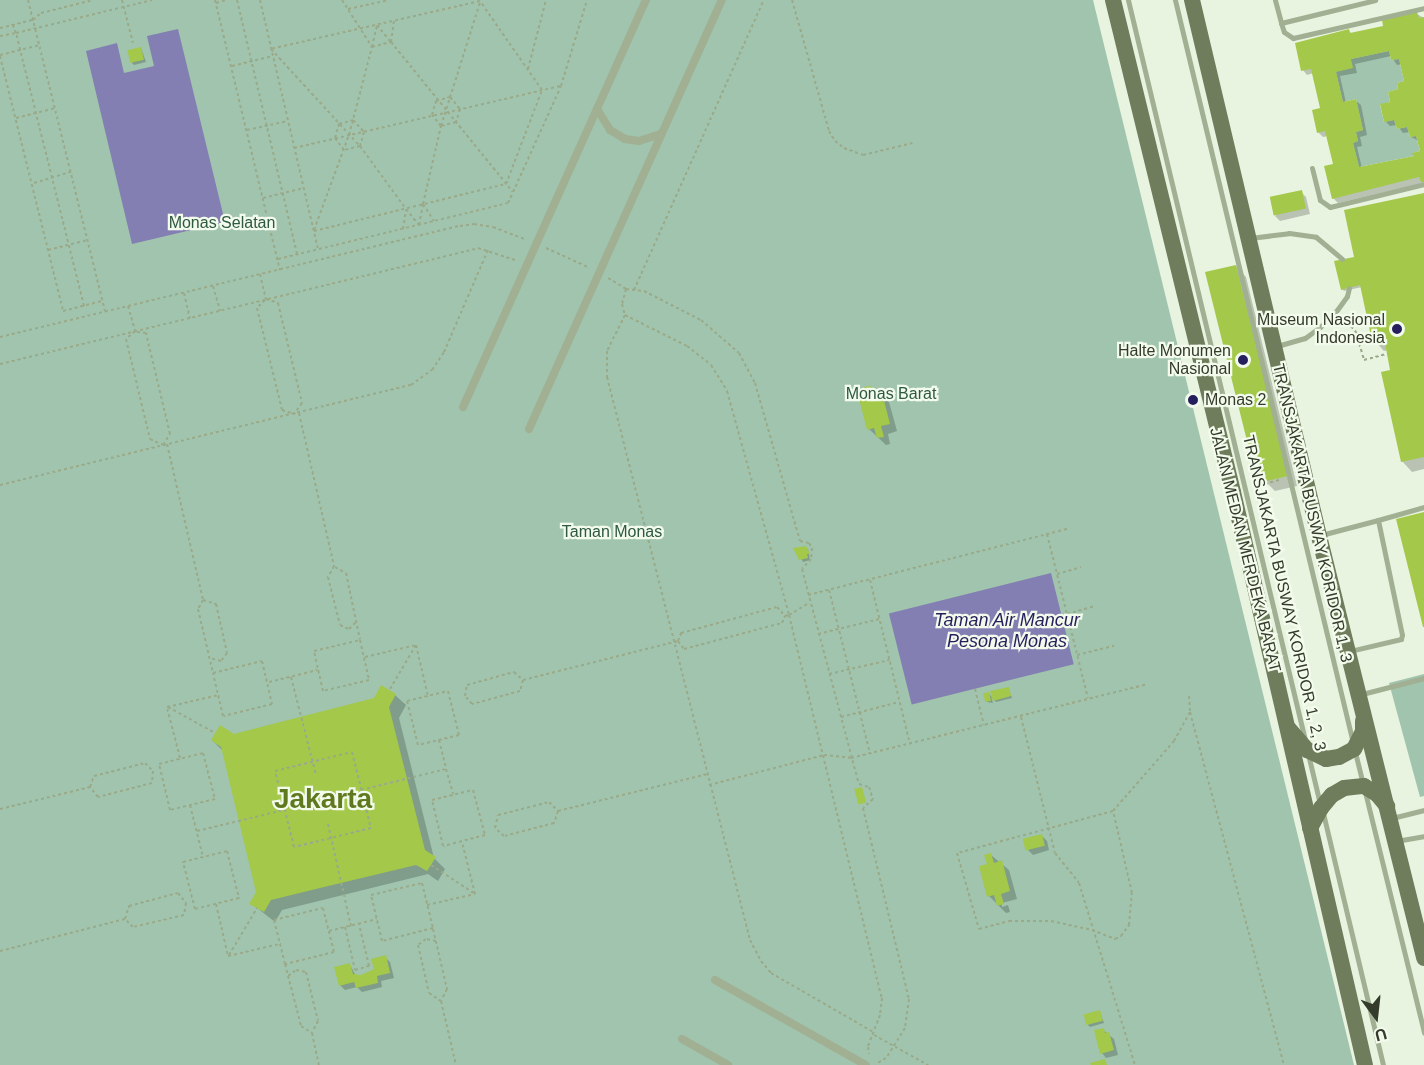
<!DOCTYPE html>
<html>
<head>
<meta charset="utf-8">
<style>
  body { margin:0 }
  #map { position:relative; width:1424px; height:1065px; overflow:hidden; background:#e9f4e0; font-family:Arial,sans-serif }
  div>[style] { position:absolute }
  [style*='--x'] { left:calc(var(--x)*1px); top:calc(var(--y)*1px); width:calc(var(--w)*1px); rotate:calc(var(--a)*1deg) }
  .green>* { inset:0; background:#a0c4ad }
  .water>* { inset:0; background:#837fb2; transform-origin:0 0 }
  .shadow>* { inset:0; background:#0003 }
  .building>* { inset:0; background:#a3c84a; transform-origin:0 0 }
  .path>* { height:2px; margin-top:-1px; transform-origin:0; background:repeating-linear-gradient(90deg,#9aaa89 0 3px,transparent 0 6px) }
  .service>* { height:5px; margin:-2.5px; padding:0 2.5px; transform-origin:2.5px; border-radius:2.5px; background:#a1b092 }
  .pedestrian>* { height:8px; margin:-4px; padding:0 4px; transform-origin:4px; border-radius:4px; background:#a1b092 }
  .primary>* { height:16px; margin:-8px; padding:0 8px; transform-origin:8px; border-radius:8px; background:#707d5c }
  .dots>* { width:16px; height:16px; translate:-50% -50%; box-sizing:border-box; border:3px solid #f3fbed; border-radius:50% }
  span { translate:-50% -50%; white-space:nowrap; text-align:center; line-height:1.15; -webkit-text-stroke:4.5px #f3fbed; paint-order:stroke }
  .park-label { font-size:16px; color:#2e5940 }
  .poi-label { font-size:16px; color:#353b2b }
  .right { translate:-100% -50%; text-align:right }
  .left { translate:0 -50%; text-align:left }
  .street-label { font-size:16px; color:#353b2b }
  .water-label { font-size:18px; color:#261f5d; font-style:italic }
  .town-label { font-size:28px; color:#5f791f; font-weight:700 }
  .north { position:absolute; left:1346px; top:987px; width:60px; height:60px; -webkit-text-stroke:4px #f3fbed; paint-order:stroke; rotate:165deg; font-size:16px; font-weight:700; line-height:24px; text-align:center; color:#353b2b }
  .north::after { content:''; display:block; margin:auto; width:21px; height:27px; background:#353b2b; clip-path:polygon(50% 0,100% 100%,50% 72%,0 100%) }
</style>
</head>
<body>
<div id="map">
  <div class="green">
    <i style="clip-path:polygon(0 0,1093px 0,1354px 1065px,0 1065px)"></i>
    <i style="clip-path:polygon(1389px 51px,1391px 60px,1399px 59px,1404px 81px,1397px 83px,1398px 89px,1388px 92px,1390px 102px,1380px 105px,1384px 122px,1394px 120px,1397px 129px,1407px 127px,1410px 137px,1416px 136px,1420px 151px,1413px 153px,1414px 156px,1359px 167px,1353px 143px,1358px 141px,1356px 132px,1363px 130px,1356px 99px,1343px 102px,1336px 72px,1351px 59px)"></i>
    <i style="clip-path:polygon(1424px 674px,1424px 796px,1420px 797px,1389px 683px)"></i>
  </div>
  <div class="water">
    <i style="clip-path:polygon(178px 29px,225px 222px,132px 244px,86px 51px,117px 43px,124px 73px,154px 66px,147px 36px)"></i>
    <i style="left:1051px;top:573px;width:94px;height:167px;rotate:76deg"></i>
  </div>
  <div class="shadow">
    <i style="clip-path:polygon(evenodd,1417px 14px,1424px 18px,1424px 183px,1338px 203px,1333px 198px,1335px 165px,1328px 136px,1323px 137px,1318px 132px,1322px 109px,1314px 73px,1307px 75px,1303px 70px,1349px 31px,1352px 34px,1385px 27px,1417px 14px,1391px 56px,1397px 65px,1402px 64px,1406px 82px,1385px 121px,1390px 126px,1397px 125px,1403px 133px,1410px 132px,1411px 137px,1419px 141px,1422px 152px,1416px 157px,1362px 168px,1357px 147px,1362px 146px,1360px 137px,1367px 135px,1361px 105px,1356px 101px,1346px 103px,1340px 76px,1357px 73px,1355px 64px,1391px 56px)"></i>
    <i style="clip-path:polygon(141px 48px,146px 62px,134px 65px,132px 63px)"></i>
    <i style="clip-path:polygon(1301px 192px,1306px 197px,1310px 214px,1280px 221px,1275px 216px)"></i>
    <i style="clip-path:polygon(1424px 195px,1424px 469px,1412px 472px,1402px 461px,1388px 350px,1384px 351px,1374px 340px,1362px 287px,1344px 291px,1342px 289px,1354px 258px)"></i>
    <i style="clip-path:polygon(1236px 266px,1246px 277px,1297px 486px,1275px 491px,1265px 481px,1259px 457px,1250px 448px)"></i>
    <i style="clip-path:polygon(871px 387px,889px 402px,897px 431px,888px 434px,890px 444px,886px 445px,869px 429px)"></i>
    <i style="clip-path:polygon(796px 549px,808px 549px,810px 560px,803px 562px)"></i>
    <i style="clip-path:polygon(1008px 688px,1012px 698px,996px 702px,991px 697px,993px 703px,987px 702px,988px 693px,994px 699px)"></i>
    <i style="clip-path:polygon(395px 695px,406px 705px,399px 718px,434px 858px,445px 869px,438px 881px,428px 874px,331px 898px,282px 910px,275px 922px,251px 903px,258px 892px,223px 751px,212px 740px)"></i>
    <i style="clip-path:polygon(1042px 836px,1047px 841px,1049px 850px,1033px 855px,1028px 850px)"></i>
    <i style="clip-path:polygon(991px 855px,1009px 870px,1017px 899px,1002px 903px,1002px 907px,1008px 905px,1010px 912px,1006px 913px,989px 896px)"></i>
    <i style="clip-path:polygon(385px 957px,390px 962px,394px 978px,381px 981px,382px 987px,362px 992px,357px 987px,345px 990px,340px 985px,350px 965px,356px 976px,362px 977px,376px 970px)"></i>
    <i style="clip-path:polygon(1100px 1012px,1104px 1023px,1090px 1027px,1088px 1025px)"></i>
    <i style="clip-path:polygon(1103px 1030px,1114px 1039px,1118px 1055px,1106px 1058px,1102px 1053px)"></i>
  </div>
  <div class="building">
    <i style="clip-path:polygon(evenodd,1417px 12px,1419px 18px,1424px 17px,1424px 182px,1421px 182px,1419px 177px,1332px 199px,1324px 166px,1333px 164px,1325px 131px,1317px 133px,1312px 110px,1320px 108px,1311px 69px,1301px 71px,1295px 43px,1349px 29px,1350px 33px,1383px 26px,1382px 20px,1417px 12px,1389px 51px,1391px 60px,1399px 59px,1404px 81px,1397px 83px,1398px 89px,1388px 92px,1390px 102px,1380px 104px,1384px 122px,1394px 120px,1397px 129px,1407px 127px,1410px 137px,1416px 136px,1420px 151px,1412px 153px,1414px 156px,1359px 167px,1353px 143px,1358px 141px,1356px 132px,1363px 130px,1356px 99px,1343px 102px,1336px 72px,1353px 68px,1351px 59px,1389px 51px)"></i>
    <i style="left:141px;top:47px;width:13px;height:14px;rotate:77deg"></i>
    <i style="left:1302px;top:190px;width:19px;height:33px;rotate:78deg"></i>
    <i style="clip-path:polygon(1424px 193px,1424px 457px,1401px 462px,1381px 372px,1390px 370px,1384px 338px,1372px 341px,1360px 285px,1341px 290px,1334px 261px,1354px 257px,1344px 210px)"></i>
    <i style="clip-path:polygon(1236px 265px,1288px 476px,1263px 482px,1255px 447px,1249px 449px,1205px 272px)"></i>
    <i style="clip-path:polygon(871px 386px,874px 395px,882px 393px,890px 424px,881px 426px,884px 437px,877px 438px,874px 428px,867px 430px,859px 399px,867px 397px,864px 387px)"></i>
    <i style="clip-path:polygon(1424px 512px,1424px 627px,1423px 627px,1396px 519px)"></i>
    <i style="clip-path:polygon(806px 546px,810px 554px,807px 554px,808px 558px,799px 560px,793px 548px)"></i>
    <i style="clip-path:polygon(381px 685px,396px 694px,389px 707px,425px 850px,436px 857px,427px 871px,416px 865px,320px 888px,271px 900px,264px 912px,249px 904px,256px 892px,221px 747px,211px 740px,220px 725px,234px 734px,374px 698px)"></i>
    <i style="clip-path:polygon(1009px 687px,1011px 696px,993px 701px,990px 691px)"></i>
    <i style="left:989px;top:692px;width:9px;height:6px;rotate:77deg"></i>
    <i style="left:862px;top:787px;width:16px;height:8px;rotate:75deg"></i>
    <i style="left:1042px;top:834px;width:12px;height:20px;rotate:76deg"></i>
    <i style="clip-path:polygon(991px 853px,994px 863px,1002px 860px,1010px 891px,1001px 894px,1004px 904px,997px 906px,994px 895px,987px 897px,979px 866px,987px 864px,984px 855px)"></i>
    <i style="clip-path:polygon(386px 955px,390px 973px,377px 976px,378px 983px,356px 988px,354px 982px,339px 986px,334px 967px,350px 963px,353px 974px,361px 975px,374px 969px,371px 959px)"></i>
    <i style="left:1100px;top:1010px;width:11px;height:17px;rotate:75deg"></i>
    <i style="clip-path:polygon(1104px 1028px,1105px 1033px,1109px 1032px,1114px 1050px,1100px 1054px,1094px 1030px)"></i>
    <i style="clip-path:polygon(1105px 1059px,1107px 1065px,1091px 1065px,1090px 1063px)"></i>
  </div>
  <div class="path">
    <i style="--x:28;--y:0;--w:321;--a:76.1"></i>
    <i style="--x:122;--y:0;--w:44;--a:75.7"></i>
    <i style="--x:215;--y:0;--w:278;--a:76.5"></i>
    <i style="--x:237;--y:0;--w:261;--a:76.7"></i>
    <i style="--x:260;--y:0;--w:256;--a:76.9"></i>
    <i style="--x:342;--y:0;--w:56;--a:57.4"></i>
    <i style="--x:372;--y:47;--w:23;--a:-77"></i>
    <i style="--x:377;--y:25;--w:22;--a:51"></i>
    <i style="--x:391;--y:42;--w:21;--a:-82"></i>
    <i style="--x:792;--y:0;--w:136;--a:74.2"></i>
    <i style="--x:829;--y:131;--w:12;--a:59"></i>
    <i style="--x:835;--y:141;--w:11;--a:38"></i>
    <i style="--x:844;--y:148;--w:20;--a:20"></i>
    <i style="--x:863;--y:155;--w:51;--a:-13.5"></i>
    <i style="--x:216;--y:3;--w:10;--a:-17"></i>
    <i style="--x:348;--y:9;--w:42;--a:-12.4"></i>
    <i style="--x:0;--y:28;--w:34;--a:-14"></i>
    <i style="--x:33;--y:20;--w:11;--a:-41"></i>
    <i style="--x:41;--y:13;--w:54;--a:-14"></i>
    <i style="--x:0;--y:36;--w:16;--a:-11"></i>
    <i style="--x:16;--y:33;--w:9;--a:-111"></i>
    <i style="--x:0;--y:55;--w:41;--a:-14"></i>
    <i style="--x:0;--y:56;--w:263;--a:76.1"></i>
    <i style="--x:63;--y:311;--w:40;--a:-14.4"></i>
    <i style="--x:232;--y:66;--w:42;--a:-13.7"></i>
    <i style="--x:528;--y:69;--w:71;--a:-75.4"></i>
    <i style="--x:450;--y:97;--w:16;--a:50"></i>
    <i style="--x:460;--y:109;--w:14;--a:107"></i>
    <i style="--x:456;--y:122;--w:16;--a:165"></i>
    <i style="--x:441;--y:126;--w:14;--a:-129"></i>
    <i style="--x:432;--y:115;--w:15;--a:-74"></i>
    <i style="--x:436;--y:101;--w:15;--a:-16"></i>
    <i style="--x:16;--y:118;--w:41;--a:-14"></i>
    <i style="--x:353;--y:120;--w:16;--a:47"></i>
    <i style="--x:364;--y:132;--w:15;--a:106"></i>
    <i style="--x:360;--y:146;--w:16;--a:166"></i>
    <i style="--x:344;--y:150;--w:15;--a:-127"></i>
    <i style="--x:335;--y:138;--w:15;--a:-74"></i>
    <i style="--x:339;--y:124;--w:15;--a:-16"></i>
    <i style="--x:247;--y:130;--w:42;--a:-12.4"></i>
    <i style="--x:294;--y:148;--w:274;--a:-13.1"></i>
    <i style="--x:34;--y:183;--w:39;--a:-17"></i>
    <i style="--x:263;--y:198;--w:42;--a:-13.7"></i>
    <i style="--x:423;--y:204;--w:80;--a:-77"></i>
    <i style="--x:441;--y:126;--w:130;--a:-72.5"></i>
    <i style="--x:403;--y:229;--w:20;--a:-81"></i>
    <i style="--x:406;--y:209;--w:21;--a:51"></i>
    <i style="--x:419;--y:225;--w:21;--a:-79"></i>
    <i style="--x:423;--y:204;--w:20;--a:57"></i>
    <i style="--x:314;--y:230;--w:101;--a:-69.8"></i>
    <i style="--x:349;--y:135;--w:91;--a:-75.4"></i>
    <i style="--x:372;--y:47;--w:20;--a:-15"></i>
    <i style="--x:391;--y:42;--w:193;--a:50.9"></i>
    <i style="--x:314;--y:231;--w:198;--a:-13.8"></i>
    <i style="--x:506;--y:184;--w:101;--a:-69"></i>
    <i style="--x:542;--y:90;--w:108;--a:-124.9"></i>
    <i style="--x:480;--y:1;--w:214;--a:167.1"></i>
    <i style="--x:271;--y:49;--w:132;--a:47.5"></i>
    <i style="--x:360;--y:146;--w:78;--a:53.9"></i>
    <i style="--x:546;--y:248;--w:48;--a:24.4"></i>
    <i style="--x:48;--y:250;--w:41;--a:-14"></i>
    <i style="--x:278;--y:259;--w:237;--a:-13.7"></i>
    <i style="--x:508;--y:203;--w:128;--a:-65.6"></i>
    <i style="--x:561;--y:86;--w:90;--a:-73.2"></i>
    <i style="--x:260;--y:274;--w:26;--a:77"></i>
    <i style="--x:266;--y:299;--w:13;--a:18"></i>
    <i style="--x:278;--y:303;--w:103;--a:76.5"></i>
    <i style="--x:302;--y:403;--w:14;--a:126"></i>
    <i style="--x:608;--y:278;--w:21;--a:31"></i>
    <i style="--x:626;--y:289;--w:18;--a:6"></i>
    <i style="--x:644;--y:291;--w:64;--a:27"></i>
    <i style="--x:701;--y:320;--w:50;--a:41"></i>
    <i style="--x:739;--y:353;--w:34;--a:62"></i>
    <i style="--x:755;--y:383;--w:164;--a:74.1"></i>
    <i style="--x:800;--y:541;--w:9;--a:13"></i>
    <i style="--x:809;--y:543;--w:6;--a:59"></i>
    <i style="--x:812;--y:548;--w:11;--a:95"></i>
    <i style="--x:811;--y:559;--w:13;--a:132"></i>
    <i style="--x:802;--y:569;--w:222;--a:75.2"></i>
    <i style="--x:859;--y:784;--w:10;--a:17"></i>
    <i style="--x:869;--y:787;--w:13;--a:72"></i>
    <i style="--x:873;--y:799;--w:13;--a:138"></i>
    <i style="--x:863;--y:808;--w:196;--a:76.5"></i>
    <i style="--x:909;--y:999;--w:29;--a:98"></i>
    <i style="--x:905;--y:1028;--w:36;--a:122"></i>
    <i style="--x:886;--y:1058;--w:12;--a:149"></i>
    <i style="--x:213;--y:286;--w:26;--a:74"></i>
    <i style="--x:626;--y:289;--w:16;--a:105"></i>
    <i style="--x:622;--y:304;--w:11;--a:75"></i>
    <i style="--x:625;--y:315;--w:69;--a:26.6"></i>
    <i style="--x:687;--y:346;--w:31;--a:38"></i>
    <i style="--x:711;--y:365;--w:31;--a:58"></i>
    <i style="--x:727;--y:391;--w:232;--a:74.5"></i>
    <i style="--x:789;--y:615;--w:394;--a:76.4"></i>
    <i style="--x:882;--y:998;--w:17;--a:97"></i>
    <i style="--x:880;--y:1015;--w:34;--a:111"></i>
    <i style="--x:868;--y:1047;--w:7;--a:82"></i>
    <i style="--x:634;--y:290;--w:318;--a:-65.9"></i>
    <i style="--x:184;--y:293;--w:26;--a:77"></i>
    <i style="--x:265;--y:300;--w:11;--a:135"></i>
    <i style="--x:257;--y:308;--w:105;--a:76.2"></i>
    <i style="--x:282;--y:410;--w:9;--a:18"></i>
    <i style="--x:84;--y:306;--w:281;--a:-104"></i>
    <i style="--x:16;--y:33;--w:140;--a:-13.6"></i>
    <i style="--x:128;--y:306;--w:26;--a:74"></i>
    <i style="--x:135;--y:331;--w:12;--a:138"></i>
    <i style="--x:126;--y:339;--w:103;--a:76.5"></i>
    <i style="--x:150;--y:439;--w:14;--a:25"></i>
    <i style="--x:163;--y:445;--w:13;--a:-58"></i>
    <i style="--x:170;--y:434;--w:104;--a:-103.4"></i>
    <i style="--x:146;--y:333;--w:9;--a:-174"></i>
    <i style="--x:625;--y:315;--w:40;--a:116.6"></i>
    <i style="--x:607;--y:351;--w:26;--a:90"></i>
    <i style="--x:607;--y:377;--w:581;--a:75.75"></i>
    <i style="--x:750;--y:940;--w:24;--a:62"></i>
    <i style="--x:761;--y:961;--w:16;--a:50"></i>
    <i style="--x:771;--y:973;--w:120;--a:30"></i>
    <i style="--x:1343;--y:317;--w:20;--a:49"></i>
    <i style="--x:1356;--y:332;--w:29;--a:74"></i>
    <i style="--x:1364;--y:360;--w:24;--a:-15"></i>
    <i style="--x:0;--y:337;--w:473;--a:-13.6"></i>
    <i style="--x:460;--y:226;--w:14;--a:-8"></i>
    <i style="--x:474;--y:224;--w:19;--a:9"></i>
    <i style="--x:493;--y:227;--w:36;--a:21"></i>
    <i style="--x:0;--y:364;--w:492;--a:-13.6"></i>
    <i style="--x:478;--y:248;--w:42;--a:18"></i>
    <i style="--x:299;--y:413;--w:157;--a:77.1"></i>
    <i style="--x:334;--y:566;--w:13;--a:119"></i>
    <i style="--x:328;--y:577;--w:49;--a:76"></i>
    <i style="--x:340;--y:625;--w:10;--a:24"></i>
    <i style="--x:349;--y:629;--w:11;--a:-45"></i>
    <i style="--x:167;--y:444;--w:160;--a:77"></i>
    <i style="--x:203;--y:600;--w:10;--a:119"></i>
    <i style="--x:198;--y:609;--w:66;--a:76.8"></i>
    <i style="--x:0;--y:485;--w:423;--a:-13.7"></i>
    <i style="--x:411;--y:385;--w:26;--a:-36"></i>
    <i style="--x:432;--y:370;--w:22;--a:-56"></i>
    <i style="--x:444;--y:352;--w:111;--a:-66.7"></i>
    <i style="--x:1253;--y:487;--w:27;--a:-15"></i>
    <i style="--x:1047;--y:534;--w:169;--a:76"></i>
    <i style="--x:335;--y:567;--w:13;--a:29"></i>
    <i style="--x:346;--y:573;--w:68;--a:78.2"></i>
    <i style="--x:1057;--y:574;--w:25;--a:-16"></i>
    <i style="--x:870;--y:580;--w:169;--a:76.3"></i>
    <i style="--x:829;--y:590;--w:168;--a:75.9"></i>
    <i style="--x:808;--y:595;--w:270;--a:-14.3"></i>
    <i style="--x:203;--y:600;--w:14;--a:17"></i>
    <i style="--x:216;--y:604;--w:50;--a:77.3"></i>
    <i style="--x:227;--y:653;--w:10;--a:127"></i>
    <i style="--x:221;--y:661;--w:11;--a:-165"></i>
    <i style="--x:1067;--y:614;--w:29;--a:-16"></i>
    <i style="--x:818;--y:634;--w:63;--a:-13.8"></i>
    <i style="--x:360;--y:640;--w:41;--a:77.3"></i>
    <i style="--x:369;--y:680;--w:47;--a:166.6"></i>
    <i style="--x:323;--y:691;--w:41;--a:-102.7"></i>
    <i style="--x:314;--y:651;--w:47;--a:-13.4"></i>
    <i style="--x:678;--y:641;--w:9;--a:-69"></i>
    <i style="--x:681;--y:633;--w:99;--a:-15.2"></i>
    <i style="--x:777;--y:607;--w:12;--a:48"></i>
    <i style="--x:785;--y:616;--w:4;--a:-14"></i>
    <i style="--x:789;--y:615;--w:23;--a:-31"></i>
    <i style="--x:678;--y:641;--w:10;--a:53"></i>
    <i style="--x:684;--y:649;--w:101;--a:-14.9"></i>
    <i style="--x:782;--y:623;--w:8;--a:-67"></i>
    <i style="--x:1077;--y:655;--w:38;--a:-14"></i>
    <i style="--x:365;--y:657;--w:52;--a:-13.2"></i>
    <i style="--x:416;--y:645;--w:52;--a:76.8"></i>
    <i style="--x:262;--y:661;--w:44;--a:76.9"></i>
    <i style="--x:272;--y:704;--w:50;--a:166.2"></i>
    <i style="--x:223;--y:716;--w:44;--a:-103.1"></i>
    <i style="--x:213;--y:673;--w:50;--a:-13.8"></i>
    <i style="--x:514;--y:672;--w:12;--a:42"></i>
    <i style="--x:523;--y:680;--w:11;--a:105"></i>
    <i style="--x:520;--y:691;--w:50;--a:164.8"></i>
    <i style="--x:472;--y:704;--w:11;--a:-131"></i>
    <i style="--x:465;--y:696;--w:11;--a:-80"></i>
    <i style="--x:467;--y:685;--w:49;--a:-15.5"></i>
    <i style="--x:829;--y:674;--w:62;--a:-13.1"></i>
    <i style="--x:291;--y:677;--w:101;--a:75.7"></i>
    <i style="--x:523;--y:680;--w:160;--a:-14.1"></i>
    <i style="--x:269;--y:682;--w:50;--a:-13.8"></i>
    <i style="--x:390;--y:689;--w:51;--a:-59.4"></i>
    <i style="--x:975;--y:689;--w:37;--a:76"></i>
    <i style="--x:448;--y:691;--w:45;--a:76"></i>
    <i style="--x:459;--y:735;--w:42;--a:166.3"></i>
    <i style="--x:418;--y:745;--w:45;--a:-104"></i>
    <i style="--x:407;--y:701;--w:42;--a:-13.7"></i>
    <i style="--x:1189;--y:696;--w:16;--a:86"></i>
    <i style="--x:1190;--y:712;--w:365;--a:75.1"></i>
    <i style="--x:168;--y:707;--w:54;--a:29"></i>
    <i style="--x:841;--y:717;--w:60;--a:-14.5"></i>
    <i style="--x:1021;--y:717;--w:140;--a:76"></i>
    <i style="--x:1055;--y:853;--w:38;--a:51"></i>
    <i style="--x:1079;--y:883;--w:190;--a:72.9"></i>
    <i style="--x:439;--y:740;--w:30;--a:76"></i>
    <i style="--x:352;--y:752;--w:78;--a:76"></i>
    <i style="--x:371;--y:828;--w:79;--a:166.1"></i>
    <i style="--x:294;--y:847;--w:78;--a:-104"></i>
    <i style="--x:275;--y:771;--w:79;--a:-13.9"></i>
    <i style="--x:203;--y:753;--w:48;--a:75.4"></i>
    <i style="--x:215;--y:799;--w:46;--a:166.3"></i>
    <i style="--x:170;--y:810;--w:47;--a:-103.4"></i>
    <i style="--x:159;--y:764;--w:45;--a:-14"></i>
    <i style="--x:180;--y:758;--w:53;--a:-104.3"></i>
    <i style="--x:167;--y:707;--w:53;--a:-13"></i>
    <i style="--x:145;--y:763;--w:11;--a:45"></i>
    <i style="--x:153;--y:771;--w:12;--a:95"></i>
    <i style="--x:152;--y:783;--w:56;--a:165.5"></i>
    <i style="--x:98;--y:797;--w:13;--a:-129"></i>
    <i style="--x:90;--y:787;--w:12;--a:-70"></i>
    <i style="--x:94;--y:776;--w:53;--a:-14.3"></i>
    <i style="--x:709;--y:785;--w:119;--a:-14.6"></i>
    <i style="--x:824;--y:755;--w:27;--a:6"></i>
    <i style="--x:851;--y:758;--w:305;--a:-14"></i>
    <i style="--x:361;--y:790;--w:88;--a:-13.9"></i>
    <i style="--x:446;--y:769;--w:26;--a:74"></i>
    <i style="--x:473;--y:790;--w:47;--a:75.1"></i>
    <i style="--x:485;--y:835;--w:43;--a:165.3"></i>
    <i style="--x:443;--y:846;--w:47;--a:-103.4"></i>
    <i style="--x:432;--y:800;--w:42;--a:-13.7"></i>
    <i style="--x:549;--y:802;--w:13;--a:45"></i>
    <i style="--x:558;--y:811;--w:13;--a:108"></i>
    <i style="--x:554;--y:823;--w:52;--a:165.4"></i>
    <i style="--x:504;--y:836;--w:12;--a:-138"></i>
    <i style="--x:495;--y:828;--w:13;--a:-77"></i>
    <i style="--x:498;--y:815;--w:53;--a:-14.3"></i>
    <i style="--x:190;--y:805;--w:54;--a:76"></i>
    <i style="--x:0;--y:809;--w:93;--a:-13.7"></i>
    <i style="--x:558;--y:811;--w:154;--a:-13.9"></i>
    <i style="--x:1113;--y:811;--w:162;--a:164.9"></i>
    <i style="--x:957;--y:853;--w:79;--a:73.9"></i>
    <i style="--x:979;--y:929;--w:31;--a:-15"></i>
    <i style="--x:1009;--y:921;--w:42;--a:0"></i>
    <i style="--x:1051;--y:921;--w:42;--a:12.4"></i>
    <i style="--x:1092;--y:930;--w:25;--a:21"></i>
    <i style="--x:1115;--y:939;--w:7;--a:-27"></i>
    <i style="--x:1121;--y:936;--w:14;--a:-54"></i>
    <i style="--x:1129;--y:925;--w:32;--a:-85"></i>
    <i style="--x:1132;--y:893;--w:84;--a:-103"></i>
    <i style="--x:1113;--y:811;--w:93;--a:-48.9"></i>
    <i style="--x:1174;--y:741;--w:33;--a:-61"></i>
    <i style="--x:328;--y:824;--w:105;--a:77.3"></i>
    <i style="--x:197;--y:831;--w:89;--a:-13.6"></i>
    <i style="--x:227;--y:851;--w:49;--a:75.7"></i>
    <i style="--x:239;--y:898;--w:45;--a:166"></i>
    <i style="--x:195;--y:909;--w:49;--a:-104.3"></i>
    <i style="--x:183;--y:862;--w:45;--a:-14"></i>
    <i style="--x:431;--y:865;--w:53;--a:33.4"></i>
    <i style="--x:422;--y:883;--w:46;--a:76.3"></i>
    <i style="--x:433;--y:928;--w:53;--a:165.7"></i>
    <i style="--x:382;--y:941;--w:47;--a:-103.4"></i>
    <i style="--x:371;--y:895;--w:52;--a:-13.2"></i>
    <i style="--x:178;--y:893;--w:13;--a:51"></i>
    <i style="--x:186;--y:903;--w:12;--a:99"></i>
    <i style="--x:184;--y:915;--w:52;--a:166.8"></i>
    <i style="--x:133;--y:927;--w:11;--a:-135"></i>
    <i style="--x:125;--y:919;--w:14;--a:-73"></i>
    <i style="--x:129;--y:906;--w:51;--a:-14.9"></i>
    <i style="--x:216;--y:904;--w:53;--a:77"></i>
    <i style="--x:228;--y:956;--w:52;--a:-13.2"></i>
    <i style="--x:427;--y:905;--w:49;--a:-12.9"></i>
    <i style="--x:475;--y:894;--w:54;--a:-104"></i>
    <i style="--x:323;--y:908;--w:45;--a:76"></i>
    <i style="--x:334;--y:952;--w:50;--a:166.2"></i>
    <i style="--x:285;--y:964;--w:45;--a:-104"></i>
    <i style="--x:274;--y:920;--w:50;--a:-13.8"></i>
    <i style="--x:345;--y:927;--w:44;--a:76.9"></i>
    <i style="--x:355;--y:970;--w:15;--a:-16"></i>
    <i style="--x:369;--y:966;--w:43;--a:-103.4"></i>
    <i style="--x:433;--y:929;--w:62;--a:76.9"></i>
    <i style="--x:447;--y:989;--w:13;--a:117"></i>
    <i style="--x:441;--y:1001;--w:66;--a:76.8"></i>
    <i style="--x:329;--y:931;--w:49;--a:-14"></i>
    <i style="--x:436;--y:941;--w:10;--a:-169"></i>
    <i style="--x:426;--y:939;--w:10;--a:143"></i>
    <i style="--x:418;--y:945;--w:49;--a:77.1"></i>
    <i style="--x:429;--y:993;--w:14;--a:34"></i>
    <i style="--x:0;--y:951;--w:129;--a:-14.4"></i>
    <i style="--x:229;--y:955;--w:55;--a:-59.2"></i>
    <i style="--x:285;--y:964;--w:64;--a:75.5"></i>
    <i style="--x:301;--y:1026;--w:13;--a:32"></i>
    <i style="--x:288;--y:976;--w:10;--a:-37"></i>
    <i style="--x:296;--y:970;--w:10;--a:11"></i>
    <i style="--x:306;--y:972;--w:50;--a:76.2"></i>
    <i style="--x:318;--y:1021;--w:13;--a:117"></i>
    <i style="--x:312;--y:1033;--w:33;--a:78"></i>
    <i style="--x:874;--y:1035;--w:62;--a:29.1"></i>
  </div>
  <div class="service">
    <i style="--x:1128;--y:0;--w:761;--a:76.55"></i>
    <i style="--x:1175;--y:0;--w:764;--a:76.53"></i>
    <i style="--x:1275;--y:0;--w:24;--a:75"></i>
    <i style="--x:1281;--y:23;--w:97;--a:-13.7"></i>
    <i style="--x:1281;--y:23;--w:9;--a:72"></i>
    <i style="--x:1284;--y:32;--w:11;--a:34"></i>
    <i style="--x:1293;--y:38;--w:134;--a:-12.9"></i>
    <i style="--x:1312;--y:168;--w:33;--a:76"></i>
    <i style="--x:1320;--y:200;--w:12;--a:35"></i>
    <i style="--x:1330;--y:207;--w:97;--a:-13.7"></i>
    <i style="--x:1250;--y:238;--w:39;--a:-7"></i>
    <i style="--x:1289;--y:233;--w:27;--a:8"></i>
    <i style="--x:1316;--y:237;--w:34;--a:40"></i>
    <i style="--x:1277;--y:346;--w:29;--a:-16"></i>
    <i style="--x:1305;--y:338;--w:19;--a:-36"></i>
    <i style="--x:1320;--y:327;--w:24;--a:-45"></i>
    <i style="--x:1337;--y:310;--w:17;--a:-54"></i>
    <i style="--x:1347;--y:296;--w:8;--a:-76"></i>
    <i style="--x:1378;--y:520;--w:48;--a:-15.8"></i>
    <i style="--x:1321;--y:535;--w:59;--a:-14.7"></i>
    <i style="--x:1378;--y:520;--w:117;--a:78.2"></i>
    <i style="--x:1402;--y:635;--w:4;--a:104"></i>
    <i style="--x:1401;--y:639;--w:52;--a:166.8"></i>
    <i style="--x:1362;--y:694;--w:64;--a:-14.5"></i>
    <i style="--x:1355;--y:752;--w:32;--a:76"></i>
    <i style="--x:1308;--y:754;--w:51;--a:76.5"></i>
    <i style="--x:1365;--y:792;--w:248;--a:76.2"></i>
    <i style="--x:1323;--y:813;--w:259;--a:76.6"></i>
    <i style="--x:1392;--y:818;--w:33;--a:-14"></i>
    <i style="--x:1396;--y:841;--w:28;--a:-10"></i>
  </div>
  <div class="pedestrian">
    <i style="--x:597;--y:109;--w:25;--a:58"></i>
    <i style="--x:610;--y:130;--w:17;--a:31"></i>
    <i style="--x:625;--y:139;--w:14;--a:8"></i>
    <i style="--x:639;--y:141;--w:23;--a:-18"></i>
    <i style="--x:463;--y:407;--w:446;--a:-65.8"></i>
    <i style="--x:529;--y:429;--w:470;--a:-65.8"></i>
    <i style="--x:715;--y:980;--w:173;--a:29.4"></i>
    <i style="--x:682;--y:1039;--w:53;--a:29.5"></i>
  </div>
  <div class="primary">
    <i style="--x:1113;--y:0;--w:506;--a:76.29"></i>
    <i style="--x:1233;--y:492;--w:588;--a:77.03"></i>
    <i style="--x:1192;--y:0;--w:551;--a:76.67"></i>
    <i style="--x:1319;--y:536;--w:435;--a:76"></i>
    <i style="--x:1289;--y:729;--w:28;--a:49"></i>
    <i style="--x:1307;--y:750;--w:21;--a:25"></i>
    <i style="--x:1326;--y:759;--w:13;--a:-9"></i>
    <i style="--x:1339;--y:757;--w:17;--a:-28"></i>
    <i style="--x:1354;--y:749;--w:20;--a:-63"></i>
    <i style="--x:1363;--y:731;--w:10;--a:-90"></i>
    <i style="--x:1310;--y:828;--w:23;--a:-61"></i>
    <i style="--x:1321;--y:808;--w:17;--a:-50"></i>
    <i style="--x:1332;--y:795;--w:14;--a:-30"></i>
    <i style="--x:1344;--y:788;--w:20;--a:-6"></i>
    <i style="--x:1364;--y:786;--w:15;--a:32"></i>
    <i style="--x:1377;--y:794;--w:16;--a:50"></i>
  </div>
  <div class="dots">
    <i style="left:1397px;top:329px;background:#261f5d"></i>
    <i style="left:1243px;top:360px;background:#261f5d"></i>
    <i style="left:1193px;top:400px;background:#261f5d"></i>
  </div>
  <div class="park-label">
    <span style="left:222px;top:223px">Monas Selatan</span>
    <span style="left:891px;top:394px">Monas Barat</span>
    <span style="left:612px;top:532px">Taman Monas</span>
  </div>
  <div class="poi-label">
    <span class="right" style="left:1385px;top:329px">Museum Nasional<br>Indonesia</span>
    <span class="right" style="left:1231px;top:360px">Halte Monumen<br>Nasional</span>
    <span class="left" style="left:1205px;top:400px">Monas 2</span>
  </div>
  <div class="street-label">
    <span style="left:1312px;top:513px;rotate:77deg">TRANSJAKARTA BUSWAY KORIDOR 1, 3</span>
    <span style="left:1245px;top:550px;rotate:76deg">JALAN MEDAN MERDEKA BARAT</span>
    <span style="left:1284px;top:593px;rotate:77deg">TRANSJAKARTA BUSWAY KORIDOR 1, 2, 3</span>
  </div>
  <div class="water-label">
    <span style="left:1007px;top:631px">Taman Air Mancur<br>Pesona Monas</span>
  </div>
  <div class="town-label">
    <span style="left:323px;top:799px">Jakarta</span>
  </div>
  <div class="north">U</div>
</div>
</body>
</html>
